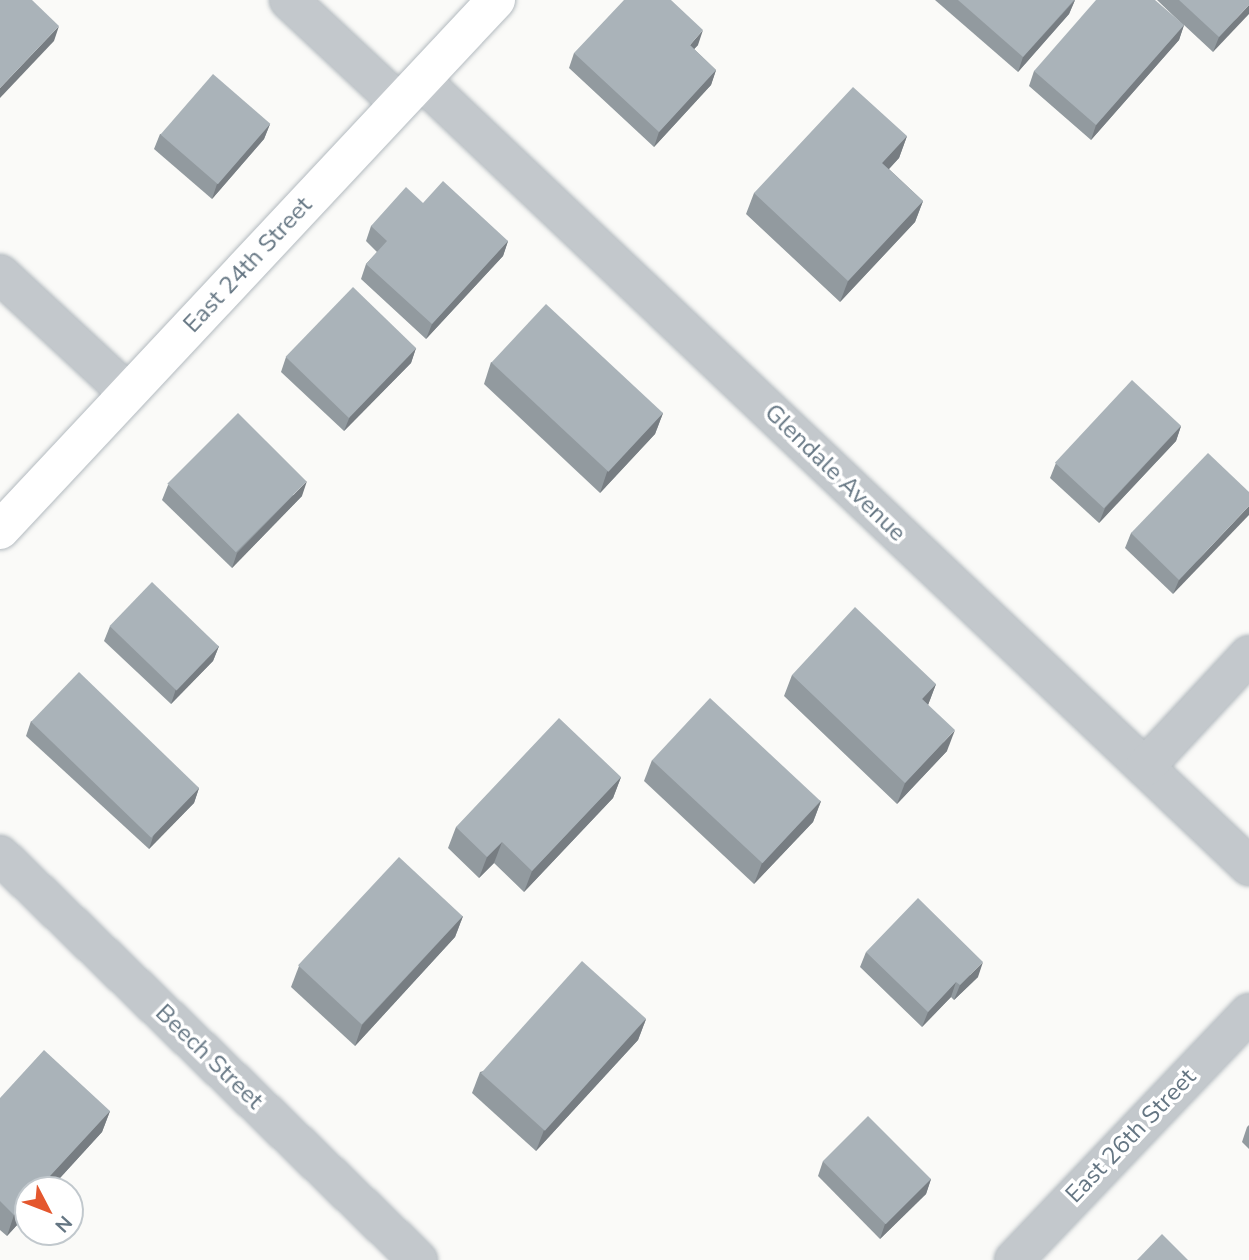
<!DOCTYPE html>
<html>
<head>
<meta charset="utf-8">
<style>
  body { margin:0 }
  #map { position:relative; width:1249px; height:1260px; overflow:hidden; background:#fafaf8; font-family:"Nunito Sans",sans-serif }
  div>[style] { position:absolute }
  [style*='--x'] { left:calc(var(--x)*1px); top:calc(var(--y)*1px); width:calc(var(--w)*1px); rotate:calc(var(--a)*1deg) }
  .roads { filter:drop-shadow(0 0 2px #b3babf) drop-shadow(0 0 2px #b3babf) }
  .minor>* { height:38px; margin:-19px; padding:0 19px; transform-origin:19px; border-radius:19px; background:#c3c8cc }
  .secondary>* { height:38px; margin:-19px; padding:0 19px; transform-origin:19px; border-radius:19px; background:#fff }
  .wall>* { inset:0; background:#929a9f }
  .shaded-wall>* { inset:0; background:#777d82 }
  .building>* { inset:0; background:#aab3b9; transform-origin:0 0 }
  span { translate:-50% -50%; white-space:nowrap; text-align:center; line-height:1.15; -webkit-text-stroke:7px #fff; paint-order:stroke }
  .street-label { font-size:24px; color:#657683 }
  .north { position:absolute; left:14px; top:1176px; width:70px; height:70px; box-sizing:border-box; background:#fff; border:2px solid #c1c8cd; border-radius:50%; rotate:132deg; font-size:19px; font-weight:700; line-height:28px; text-align:center; color:#657683 }
  .north::after { content:''; display:block; margin:auto; width:24px; height:32px; background:#e4572e; clip-path:polygon(50% 0,100% 100%,50% 72%,0 100%) }
</style>
</head>
<body>
<div id="map">
  <div class="roads">
    <div class="minor">
      <i style="--x:289;--y:0;--w:151;--a:43.1"></i>
      <i style="--x:421;--y:80;--w:1142;--a:43.51"></i>
      <i style="--x:0;--y:274;--w:175;--a:42.9"></i>
      <i style="--x:1145;--y:767;--w:153;--a:-47.1"></i>
      <i style="--x:0;--y:855;--w:582;--a:44.1"></i>
      <i style="--x:1014;--y:1260;--w:341;--a:-46.4"></i>
    </div>
    <div class="secondary">
      <i style="--x:0;--y:530;--w:726;--a:-46.9"></i>
    </div>
  </div>
  <div class="wall">
    <i style="clip-path:polygon(935px 0,1075px 0,1069px 14px,1018px 72px)"></i>
    <i style="clip-path:polygon(1157px 0,1249px 0,1213px 52px,1184px 25px,1179px 40px,1091px 140px,1029px 86px,1034px 71px,1180px 22px)"></i>
    <i style="clip-path:polygon(698px 45px,694px 49px,716px 70px,711px 85px,654px 147px,569px 68px,574px 53px)"></i>
    <i style="clip-path:polygon(270px 124px,264px 139px,212px 199px,154px 149px,160px 134px)"></i>
    <i style="clip-path:polygon(907px 136px,899px 158px,889px 169px,923px 201px,915px 222px,840px 302px,746px 214px,754px 193px)"></i>
    <i style="clip-path:polygon(423px 203px,508px 241px,503px 256px,426px 339px,361px 279px,366px 264px,377px 252px,366px 241px,371px 226px)"></i>
    <i style="clip-path:polygon(416px 348px,411px 363px,344px 431px,281px 372px,286px 357px)"></i>
    <i style="clip-path:polygon(491px 362px,663px 413px,655px 434px,600px 493px,484px 384px)"></i>
    <i style="clip-path:polygon(1181px 426px,1176px 441px,1099px 523px,1050px 478px,1056px 463px)"></i>
    <i style="clip-path:polygon(168px 485px,302px 496px,232px 568px,162px 500px)"></i>
    <i style="clip-path:polygon(1249px 492px,1173px 594px,1125px 548px,1131px 533px)"></i>
    <i style="clip-path:polygon(110px 626px,219px 646px,213px 661px,171px 704px,104px 641px)"></i>
    <i style="clip-path:polygon(792px 675px,936px 684px,928px 705px,947px 751px,897px 804px,784px 696px)"></i>
    <i style="clip-path:polygon(31px 721px,199px 788px,194px 803px,149px 849px,26px 736px)"></i>
    <i style="clip-path:polygon(652px 760px,821px 801px,813px 822px,754px 884px,644px 781px)"></i>
    <i style="clip-path:polygon(621px 777px,613px 798px,524px 892px,494px 863px,479px 878px,448px 848px,456px 827px)"></i>
    <i style="clip-path:polygon(463px 916px,455px 937px,355px 1046px,291px 987px,299px 966px)"></i>
    <i style="clip-path:polygon(866px 952px,978px 977px,954px 1000px,951px 997px,922px 1027px,860px 967px)"></i>
    <i style="clip-path:polygon(646px 1019px,638px 1040px,536px 1151px,472px 1093px,480px 1072px)"></i>
    <i style="clip-path:polygon(0 1098px,110px 1111px,102px 1132px,49px 1190px,28px 1190px,28px 1213px,7px 1236px,0 1230px)"></i>
    <i style="clip-path:polygon(1249px 1125px,1249px 1149px,1242px 1142px,1247px 1127px)"></i>
    <i style="clip-path:polygon(823px 1161px,931px 1179px,926px 1194px,880px 1239px,818px 1176px)"></i>
  </div>
  <div class="shaded-wall">
    <i style="clip-path:polygon(1075px 0,1069px 14px,1018px 72px,1023px 57px)"></i>
    <i style="clip-path:polygon(1249px 5px,1249px 14px,1213px 52px,1219px 37px)"></i>
    <i style="clip-path:polygon(1184px 25px,1179px 40px,1091px 140px,1096px 125px)"></i>
    <i style="clip-path:polygon(59px 26px,54px 41px,0 98px,0 88px)"></i>
    <i style="clip-path:polygon(703px 30px,698px 45px,684px 60px,690px 45px)"></i>
    <i style="clip-path:polygon(716px 70px,711px 85px,654px 147px,659px 132px)"></i>
    <i style="clip-path:polygon(270px 124px,264px 139px,212px 199px,217px 184px)"></i>
    <i style="clip-path:polygon(907px 136px,899px 158px,875px 184px,882px 163px)"></i>
    <i style="clip-path:polygon(923px 201px,915px 222px,840px 302px,848px 281px)"></i>
    <i style="clip-path:polygon(508px 241px,503px 256px,426px 339px,432px 324px)"></i>
    <i style="clip-path:polygon(416px 348px,411px 363px,344px 431px,350px 416px)"></i>
    <i style="clip-path:polygon(663px 413px,655px 434px,600px 493px,607px 472px)"></i>
    <i style="clip-path:polygon(1181px 426px,1176px 441px,1099px 523px,1105px 508px)"></i>
    <i style="clip-path:polygon(307px 481px,302px 496px,232px 568px,237px 553px)"></i>
    <i style="clip-path:polygon(1249px 506px,1249px 515px,1173px 594px,1179px 580px)"></i>
    <i style="clip-path:polygon(219px 646px,213px 661px,171px 704px,176px 689px)"></i>
    <i style="clip-path:polygon(936px 684px,928px 705px,922px 699px)"></i>
    <i style="clip-path:polygon(955px 730px,947px 751px,897px 804px,905px 783px)"></i>
    <i style="clip-path:polygon(621px 777px,613px 798px,524px 892px,532px 871px)"></i>
    <i style="clip-path:polygon(199px 788px,194px 803px,149px 849px,154px 834px)"></i>
    <i style="clip-path:polygon(821px 801px,813px 822px,754px 884px,762px 863px)"></i>
    <i style="clip-path:polygon(502px 842px,494px 863px,479px 878px,487px 857px)"></i>
    <i style="clip-path:polygon(463px 916px,455px 937px,355px 1046px,362px 1025px)"></i>
    <i style="clip-path:polygon(983px 962px,978px 977px,954px 1000px,960px 985px)"></i>
    <i style="clip-path:polygon(956px 982px,951px 997px,922px 1027px,928px 1012px)"></i>
    <i style="clip-path:polygon(646px 1019px,638px 1040px,536px 1151px,544px 1130px)"></i>
    <i style="clip-path:polygon(110px 1111px,102px 1132px,49px 1190px,37px 1190px)"></i>
    <i style="clip-path:polygon(931px 1179px,926px 1194px,880px 1239px,885px 1224px)"></i>
    <i style="clip-path:polygon(28px 1200px,28px 1213px,7px 1236px,14px 1215px)"></i>
  </div>
  <div class="building">
    <i style="clip-path:polygon(0 0,32px 0,59px 26px,0 88px)"></i>
    <i style="clip-path:polygon(624px 0,671px 0,703px 30px,690px 45px,716px 70px,659px 132px,574px 53px)"></i>
    <i style="clip-path:polygon(958px 0,1074px 0,1023px 57px)"></i>
    <i style="clip-path:polygon(1096px 0,1155px 0,1184px 25px,1096px 125px,1034px 71px)"></i>
    <i style="clip-path:polygon(1179px 0,1249px 0,1249px 5px,1219px 37px)"></i>
    <i style="left:213px;top:74px;width:76px;height:80px;rotate:41deg"></i>
    <i style="clip-path:polygon(853px 87px,907px 136px,882px 163px,923px 201px,848px 281px,754px 193px)"></i>
    <i style="clip-path:polygon(443px 181px,508px 241px,432px 324px,366px 264px,387px 241px,371px 226px,406px 187px,423px 203px)"></i>
    <i style="left:353px;top:287px;width:88px;height:97px;rotate:44deg"></i>
    <i style="left:546px;top:304px;width:160px;height:80px;rotate:43deg"></i>
    <i style="left:1132px;top:380px;width:67px;height:113px;rotate:43deg"></i>
    <i style="left:238px;top:413px;width:97px;height:100px;rotate:45deg"></i>
    <i style="clip-path:polygon(1208px 453px,1249px 492px,1249px 506px,1179px 580px,1131px 533px)"></i>
    <i style="left:152px;top:582px;width:93px;height:61px;rotate:44deg"></i>
    <i style="clip-path:polygon(855px 607px,936px 684px,922px 699px,955px 730px,905px 783px,792px 675px)"></i>
    <i style="left:79px;top:672px;width:167px;height:69px;rotate:44deg"></i>
    <i style="left:710px;top:698px;width:151px;height:85px;rotate:43deg"></i>
    <i style="clip-path:polygon(559px 718px,621px 777px,532px 871px,502px 842px,487px 857px,456px 827px)"></i>
    <i style="left:399px;top:857px;width:87px;height:148px;rotate:43deg"></i>
    <i style="clip-path:polygon(918px 898px,983px 962px,960px 985px,956px 982px,928px 1012px,866px 952px)"></i>
    <i style="left:582px;top:961px;width:86px;height:151px;rotate:42deg"></i>
    <i style="clip-path:polygon(44px 1050px,110px 1111px,37px 1190px,28px 1190px,28px 1200px,14px 1215px,0 1201px,0 1098px)"></i>
    <i style="left:868px;top:1116px;width:89px;height:64px;rotate:45deg"></i>
    <i style="clip-path:polygon(1162px 1234px,1188px 1260px,1137px 1260px)"></i>
  </div>
  <div class="street-label">
    <span style="left:248px;top:265px;rotate:-47deg">East 24th Street</span>
    <span style="left:835px;top:473px;rotate:44deg">Glendale Avenue</span>
    <span style="left:209px;top:1057px;rotate:44deg">Beech Street</span>
    <span style="left:1131px;top:1136px;rotate:-46deg">East 26th Street</span>
  </div>
  <div class="north">N</div>
</div>
</body>
</html>
